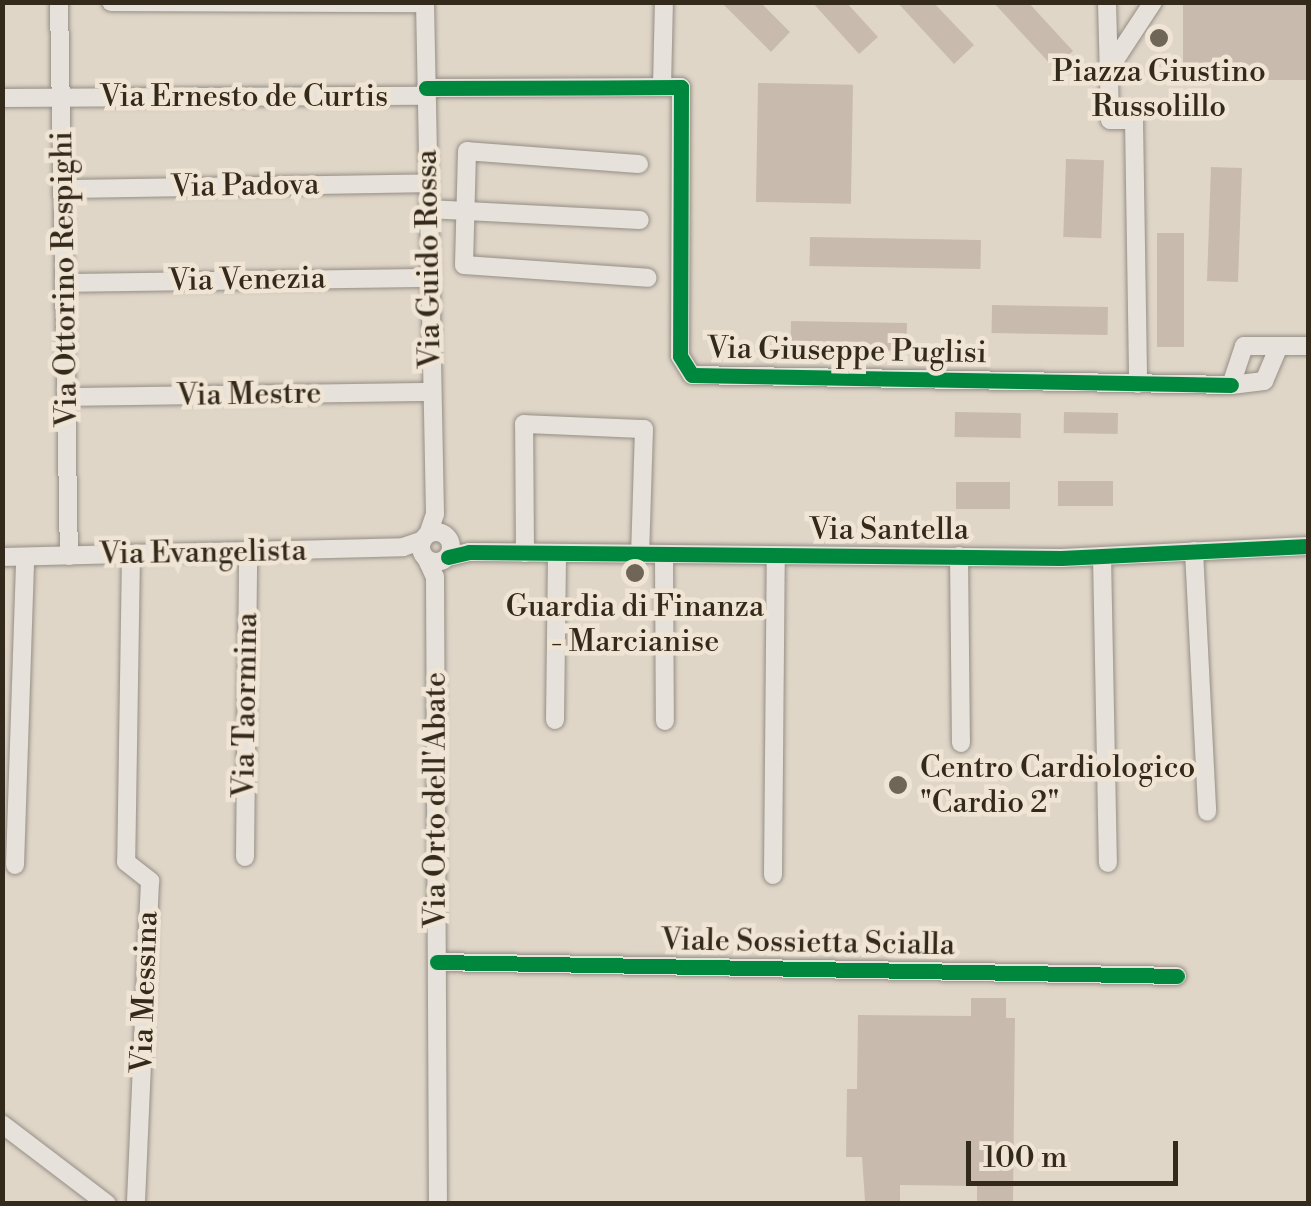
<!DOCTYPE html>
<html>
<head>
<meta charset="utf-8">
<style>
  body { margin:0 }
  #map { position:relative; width:1311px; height:1206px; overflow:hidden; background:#dfd6c8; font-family:"Libre Bodoni",serif }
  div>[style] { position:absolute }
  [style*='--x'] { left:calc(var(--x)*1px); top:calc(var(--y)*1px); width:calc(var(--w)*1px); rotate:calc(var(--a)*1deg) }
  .building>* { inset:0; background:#c9baae; transform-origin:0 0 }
  .roads { filter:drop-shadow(0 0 2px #958e85) drop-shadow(0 0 2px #958e85) }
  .minor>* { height:18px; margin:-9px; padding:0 9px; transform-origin:9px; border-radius:9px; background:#e6e1db }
  .minor>.ring { margin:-9px; padding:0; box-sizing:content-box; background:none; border:18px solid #e6e1db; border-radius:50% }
  .cycleway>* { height:15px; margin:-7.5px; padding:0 7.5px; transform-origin:7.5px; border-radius:7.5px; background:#00873e }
  .dots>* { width:28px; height:28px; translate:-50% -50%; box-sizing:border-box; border:5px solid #f0e5d5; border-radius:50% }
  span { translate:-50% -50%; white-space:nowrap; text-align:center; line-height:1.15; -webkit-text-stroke:9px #f0e5d5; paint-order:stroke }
  .poi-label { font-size:30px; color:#342a1c }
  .left { translate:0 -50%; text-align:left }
  .street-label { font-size:30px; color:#342a1c }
  .frame { position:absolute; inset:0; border:5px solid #342a1c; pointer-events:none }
  .scale { position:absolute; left:966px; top:1141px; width:212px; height:45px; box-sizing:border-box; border:5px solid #342a1c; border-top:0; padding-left:12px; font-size:30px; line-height:35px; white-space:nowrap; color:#342a1c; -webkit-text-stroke:8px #f0e5d5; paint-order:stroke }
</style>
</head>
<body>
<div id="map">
  <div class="building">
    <i style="clip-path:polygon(721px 2px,760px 2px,790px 32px,771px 52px)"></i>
    <i style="clip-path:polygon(812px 2px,846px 2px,878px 37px,859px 54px)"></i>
    <i style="clip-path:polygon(897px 2px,933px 2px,974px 45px,954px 64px)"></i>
    <i style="clip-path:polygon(993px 2px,1028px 2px,1073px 51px,1054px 68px)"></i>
    <i style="left:1183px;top:2px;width:125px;height:78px"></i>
    <i style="left:758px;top:83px;width:95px;height:119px;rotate:1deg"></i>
    <i style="left:1066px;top:159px;width:38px;height:78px;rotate:2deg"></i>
    <i style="left:1211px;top:167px;width:31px;height:114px;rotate:2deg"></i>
    <i style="left:1157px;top:233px;width:27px;height:114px"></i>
    <i style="left:810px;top:237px;width:171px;height:29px;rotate:1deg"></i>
    <i style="left:992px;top:305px;width:116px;height:28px;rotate:1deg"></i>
    <i style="left:791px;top:321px;width:116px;height:28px;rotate:1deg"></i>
    <i style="left:955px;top:412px;width:66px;height:25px;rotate:1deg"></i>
    <i style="left:1064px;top:412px;width:54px;height:21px;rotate:1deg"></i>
    <i style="left:1058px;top:481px;width:55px;height:25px"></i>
    <i style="left:956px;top:482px;width:54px;height:27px"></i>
    <i style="clip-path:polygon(971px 998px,1006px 998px,1006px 1018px,1015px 1018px,1013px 1202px,977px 1202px,977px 1186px,900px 1185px,900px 1201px,865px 1201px,862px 1157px,846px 1157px,847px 1089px,857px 1089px,858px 1015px,971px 1016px)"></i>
  </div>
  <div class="roads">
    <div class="minor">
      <i style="--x:59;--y:2;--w:554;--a:88.97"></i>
      <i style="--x:111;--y:2;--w:314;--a:0.2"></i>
      <i style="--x:425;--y:2;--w:512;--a:88.88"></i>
      <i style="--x:435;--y:514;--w:21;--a:109"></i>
      <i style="--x:1107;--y:2;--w:118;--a:88.5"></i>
      <i style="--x:1110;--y:120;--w:24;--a:0"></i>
      <i style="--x:1134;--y:120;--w:264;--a:89.1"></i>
      <i style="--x:1109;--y:69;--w:80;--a:-56.7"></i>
      <i style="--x:662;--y:87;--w:85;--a:-88.7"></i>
      <i style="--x:426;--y:88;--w:255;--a:-0.2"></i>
      <i style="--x:681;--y:87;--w:269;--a:90.2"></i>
      <i style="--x:680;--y:356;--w:22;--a:58"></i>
      <i style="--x:692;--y:375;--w:539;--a:1.06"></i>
      <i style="--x:2;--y:98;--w:424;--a:-0.3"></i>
      <i style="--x:639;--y:164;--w:172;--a:-175.7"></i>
      <i style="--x:467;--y:151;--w:114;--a:91.5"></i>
      <i style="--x:464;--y:265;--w:184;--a:4"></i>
      <i style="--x:63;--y:189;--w:365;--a:-0.9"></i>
      <i style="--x:428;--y:209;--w:212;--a:3"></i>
      <i style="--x:65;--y:283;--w:364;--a:-0.8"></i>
      <i style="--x:1244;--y:346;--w:35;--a:0"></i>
      <i style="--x:1279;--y:346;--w:38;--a:113"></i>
      <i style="--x:1264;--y:381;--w:33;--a:173"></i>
      <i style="--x:1231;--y:385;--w:41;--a:-71.6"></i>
      <i style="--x:1279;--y:346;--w:29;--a:0"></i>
      <i style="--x:68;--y:397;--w:363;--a:-0.8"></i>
      <i class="ring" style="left:421px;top:532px;width:12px;height:12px"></i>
      <i style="--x:1194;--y:551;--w:261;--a:87.1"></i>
      <i style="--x:525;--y:553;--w:129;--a:-90.4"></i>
      <i style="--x:524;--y:424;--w:120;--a:2.4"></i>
      <i style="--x:644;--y:429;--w:127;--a:91.8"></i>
      <i style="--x:131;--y:555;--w:307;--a:90.9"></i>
      <i style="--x:126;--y:862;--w:31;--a:38"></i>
      <i style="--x:150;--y:881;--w:323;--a:92.5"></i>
      <i style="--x:959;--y:556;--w:187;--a:89.4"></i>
      <i style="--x:1102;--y:556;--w:307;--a:88.9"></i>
      <i style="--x:2;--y:557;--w:401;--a:-1.4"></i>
      <i style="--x:403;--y:547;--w:21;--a:-19"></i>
      <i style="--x:448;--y:557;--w:22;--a:-13"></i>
      <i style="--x:469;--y:552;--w:592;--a:0.58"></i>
      <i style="--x:1061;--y:558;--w:247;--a:-2.8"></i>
      <i style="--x:664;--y:557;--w:164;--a:89.7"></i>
      <i style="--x:427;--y:560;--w:19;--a:65"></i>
      <i style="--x:435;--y:577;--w:627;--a:89.73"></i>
      <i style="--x:555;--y:720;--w:167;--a:-89.3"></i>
      <i style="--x:245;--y:857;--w:305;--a:-89.4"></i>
      <i style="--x:15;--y:865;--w:308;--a:-88.1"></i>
      <i style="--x:773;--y:875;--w:317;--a:-89.5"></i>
      <i style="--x:437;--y:962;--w:740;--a:1.08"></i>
      <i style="--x:2;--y:1124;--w:132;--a:37.3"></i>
    </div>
  </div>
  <div class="cycleway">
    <i style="--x:426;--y:88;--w:255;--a:-0.2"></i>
    <i style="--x:681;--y:87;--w:269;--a:90.2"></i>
    <i style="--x:680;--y:356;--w:22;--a:58"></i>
    <i style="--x:692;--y:375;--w:539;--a:1.06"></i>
    <i style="--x:448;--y:557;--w:22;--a:-13"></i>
    <i style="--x:469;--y:552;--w:592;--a:0.58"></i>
    <i style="--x:1061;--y:558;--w:247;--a:-2.8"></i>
    <i style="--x:437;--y:962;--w:740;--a:1.08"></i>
  </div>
  <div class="dots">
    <i style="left:1159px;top:38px;background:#706658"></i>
    <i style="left:635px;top:573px;background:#706658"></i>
    <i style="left:898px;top:785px;background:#706658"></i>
  </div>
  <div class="poi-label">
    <span style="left:1159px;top:89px">Piazza Giustino<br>Russolillo</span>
    <span style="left:635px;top:624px">Guardia di Finanza<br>- Marcianise</span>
    <span class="left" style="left:920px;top:785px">Centro Cardiologico<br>"Cardio 2"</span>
  </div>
  <div class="street-label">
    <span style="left:244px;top:97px">Via Ernesto de Curtis</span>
    <span style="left:245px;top:186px;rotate:-1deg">Via Padova</span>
    <span style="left:429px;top:259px;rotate:-91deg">Via Guido Rossa</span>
    <span style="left:65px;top:279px;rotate:-91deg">Via Ottorino Respighi</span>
    <span style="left:247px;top:280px;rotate:-1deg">Via Venezia</span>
    <span style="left:847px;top:351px;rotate:1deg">Via Giuseppe Puglisi</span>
    <span style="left:249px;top:395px;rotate:-1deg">Via Mestre</span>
    <span style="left:889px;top:530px">Via Santella</span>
    <span style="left:203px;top:553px;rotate:-1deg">Via Evangelista</span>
    <span style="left:246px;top:705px;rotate:-89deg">Via Taormina</span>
    <span style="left:436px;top:800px;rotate:-90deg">Via Orto dell'Abate</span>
    <span style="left:808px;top:943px;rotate:1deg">Viale Sossietta Scialla</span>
    <span style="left:145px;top:992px;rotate:-88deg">Via Messina</span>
  </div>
  <div class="frame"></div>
  <div class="scale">100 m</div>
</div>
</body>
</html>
